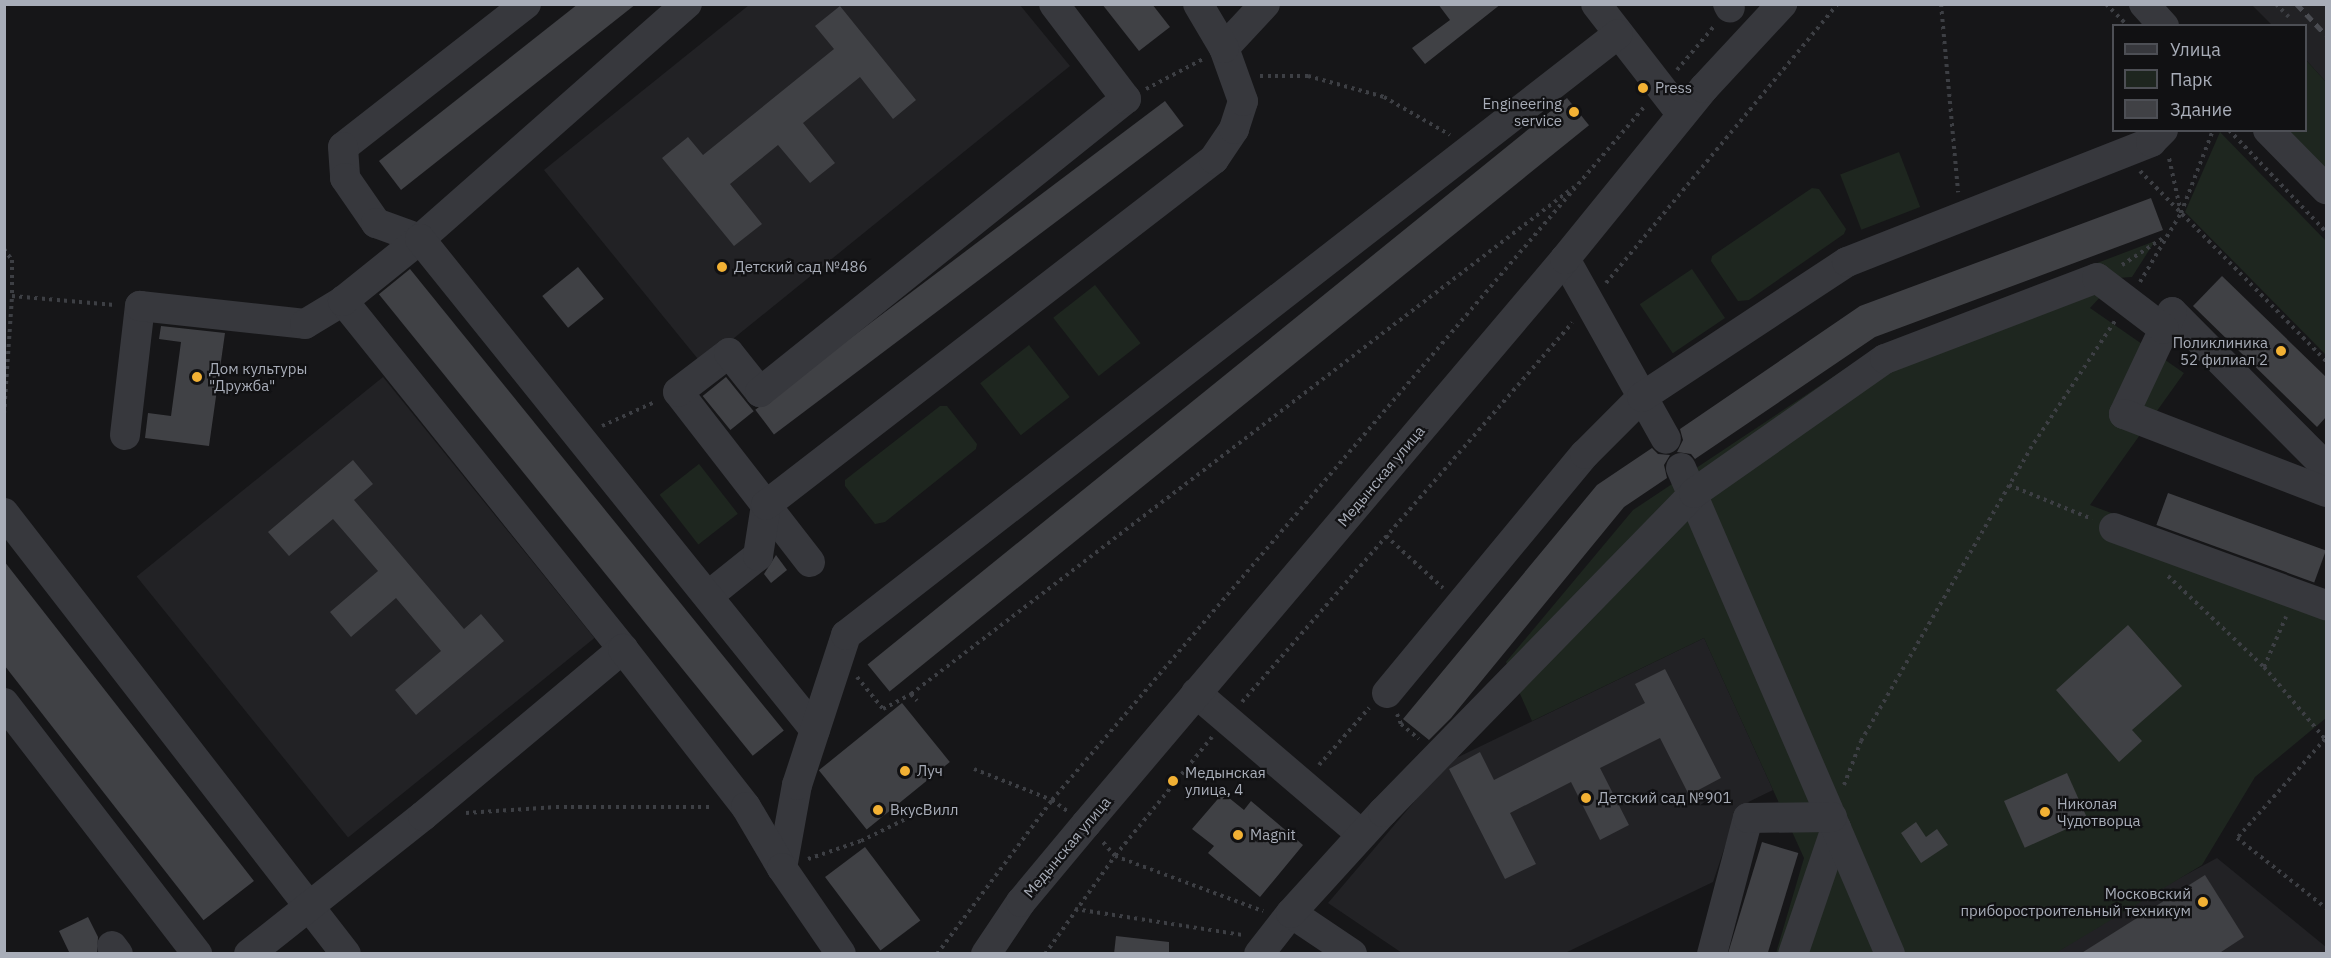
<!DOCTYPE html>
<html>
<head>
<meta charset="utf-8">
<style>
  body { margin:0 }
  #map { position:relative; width:2331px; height:958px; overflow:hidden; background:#161618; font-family:"IBM Plex Sans",sans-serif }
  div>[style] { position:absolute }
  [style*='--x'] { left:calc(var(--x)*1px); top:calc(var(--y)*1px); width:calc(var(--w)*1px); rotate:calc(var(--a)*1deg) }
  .built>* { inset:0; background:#222225; transform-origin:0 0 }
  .green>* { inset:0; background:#1e261f; transform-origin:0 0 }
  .building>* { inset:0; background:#404145; transform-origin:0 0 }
  .path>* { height:4px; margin-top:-2px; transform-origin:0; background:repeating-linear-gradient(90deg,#3d3f44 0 3px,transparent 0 7.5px) }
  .minor>* { height:30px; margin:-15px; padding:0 15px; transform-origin:15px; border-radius:15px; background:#37383d }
  .rail>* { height:4.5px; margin-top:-2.25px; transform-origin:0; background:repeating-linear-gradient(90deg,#4a4c52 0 8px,transparent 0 14px) }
  .dots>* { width:16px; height:16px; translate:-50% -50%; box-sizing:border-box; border:3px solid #111113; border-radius:50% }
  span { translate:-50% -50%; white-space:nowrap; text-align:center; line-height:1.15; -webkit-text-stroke:4.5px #111113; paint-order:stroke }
  .poi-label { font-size:15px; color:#a8adb8 }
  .left { translate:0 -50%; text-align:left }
  .right { translate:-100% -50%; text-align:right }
  .street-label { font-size:15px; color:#a8adb8 }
  .frame { position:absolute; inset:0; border:6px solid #a8adb8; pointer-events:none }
  .legend { position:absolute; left:2112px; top:24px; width:195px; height:108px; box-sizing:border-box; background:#111113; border:2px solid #4d4f55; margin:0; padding:8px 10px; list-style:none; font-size:18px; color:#a8adb8 }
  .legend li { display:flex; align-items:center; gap:12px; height:30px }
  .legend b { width:30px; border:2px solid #4d4f55 }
</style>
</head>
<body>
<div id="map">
  <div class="built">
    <i style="clip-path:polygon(749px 5px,1020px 5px,1070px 66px,702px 364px,544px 170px)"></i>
    <i style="clip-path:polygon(2252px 5px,2326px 5px,2326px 82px,2306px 60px,2306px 26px,2272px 25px)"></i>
    <i style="left:383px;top:377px;width:336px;height:317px;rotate:51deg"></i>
    <i style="clip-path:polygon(1704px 638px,1773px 790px,1738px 807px,1713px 882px,1565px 953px,1402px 953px,1328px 903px,1448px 762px)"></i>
    <i style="clip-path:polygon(2217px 858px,2326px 947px,2326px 954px,2039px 954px)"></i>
  </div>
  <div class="green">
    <i style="clip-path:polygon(2306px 60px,2326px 82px,2326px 174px,2284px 131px,2306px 130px)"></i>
    <i style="clip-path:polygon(2220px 132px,2326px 241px,2326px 355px,2185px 212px)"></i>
    <i style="left:1899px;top:152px;width:59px;height:63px;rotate:69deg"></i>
    <i style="clip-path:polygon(1812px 188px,1819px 189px,1846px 229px,1844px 234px,1749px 300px,1738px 301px,1711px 261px,1712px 256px)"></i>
    <i style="clip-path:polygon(2155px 241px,2132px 277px,2118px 278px,2090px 308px,2184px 373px,2090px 505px,2326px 594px,2326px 718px,2255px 777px,2202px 865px,2056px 953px,1776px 953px,1804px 858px,1704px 638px,1532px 721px,1506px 662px,1633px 510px,1881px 345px)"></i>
    <i style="left:1692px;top:269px;width:59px;height:63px;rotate:56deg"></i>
    <i style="left:1095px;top:285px;width:74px;height:53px;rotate:52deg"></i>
    <i style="left:1029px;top:345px;width:66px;height:62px;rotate:52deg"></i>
    <i style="clip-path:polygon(940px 406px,947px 406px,977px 444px,976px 449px,885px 522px,875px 524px,845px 486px,845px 480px)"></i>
    <i style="left:699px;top:464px;width:63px;height:50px;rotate:52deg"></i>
  </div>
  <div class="building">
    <i style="clip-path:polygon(578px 4px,636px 4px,401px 190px,379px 161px)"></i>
    <i style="clip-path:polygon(1102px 4px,1152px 4px,1170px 27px,1139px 51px)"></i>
    <i style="clip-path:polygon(1438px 4px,1501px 4px,1425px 64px,1412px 48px,1450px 20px)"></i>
    <i style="clip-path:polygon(840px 6px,916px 100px,893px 119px,860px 77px,803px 123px,835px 163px,810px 183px,778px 145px,730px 184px,762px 224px,734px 246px,662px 158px,688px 137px,703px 155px,834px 49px,815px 26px)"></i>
    <i style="left:1567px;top:98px;width:35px;height:900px;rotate:51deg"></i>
    <i style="left:1165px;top:101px;width:31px;height:513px;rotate:53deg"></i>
    <i style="clip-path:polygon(2151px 198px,2163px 230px,1875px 337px,1695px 459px,1691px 454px,1677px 452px,1683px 440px,1680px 429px,1860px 306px)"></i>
    <i style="left:578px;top:267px;width:41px;height:46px;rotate:51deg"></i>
    <i style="left:410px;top:269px;width:594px;height:40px;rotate:51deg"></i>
    <i style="clip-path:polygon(2222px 276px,2326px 377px,2326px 417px,2317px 427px,2193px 306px)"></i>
    <i style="clip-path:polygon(161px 326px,225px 333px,209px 446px,145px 438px,148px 413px,171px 416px,181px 342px,159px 339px)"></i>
    <i style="left:726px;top:377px;width:44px;height:30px;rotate:51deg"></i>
    <i style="clip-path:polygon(1652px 448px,1658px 454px,1670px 455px,1664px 465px,1667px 478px,1624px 507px,1451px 718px,1429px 740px,1403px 719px,1597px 485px)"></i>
    <i style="clip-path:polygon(353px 460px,373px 484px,354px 500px,464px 629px,481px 614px,504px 641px,416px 715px,395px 690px,441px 651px,396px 598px,351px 637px,330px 612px,378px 571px,333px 519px,289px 556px,268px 532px)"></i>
    <i style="left:2168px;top:493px;width:168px;height:34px;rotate:20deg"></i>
    <i style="clip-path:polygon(776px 555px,787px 570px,771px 583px,764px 574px)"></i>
    <i style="left:4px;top:561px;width:406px;height:64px;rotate:52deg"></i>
    <i style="clip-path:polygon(2128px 625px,2182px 686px,2132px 730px,2142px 741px,2119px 762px,2056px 690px)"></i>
    <i style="clip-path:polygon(1665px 669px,1721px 778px,1689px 795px,1660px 738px,1600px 768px,1629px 825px,1600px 840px,1571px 782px,1510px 813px,1536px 864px,1505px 879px,1449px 769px,1480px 752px,1494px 780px,1645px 703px,1635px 684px)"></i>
    <i style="left:902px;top:703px;width:76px;height:107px;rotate:51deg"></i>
    <i style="left:2067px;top:773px;width:51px;height:69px;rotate:66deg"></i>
    <i style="clip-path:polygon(1223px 793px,1244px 810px,1251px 801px,1303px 845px,1260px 897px,1208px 853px,1214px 846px,1192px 829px)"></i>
    <i style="clip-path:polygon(1916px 822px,1926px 837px,1937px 829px,1948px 845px,1921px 863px,1901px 833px)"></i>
    <i style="left:1762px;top:842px;width:38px;height:116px;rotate:17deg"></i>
    <i style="left:865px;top:847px;width:92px;height:50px;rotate:53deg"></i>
    <i style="clip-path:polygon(2205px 875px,2244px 937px,2218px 954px,2080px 954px)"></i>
    <i style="clip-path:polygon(88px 917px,98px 937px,97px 954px,70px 954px,59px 931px)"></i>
    <i style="clip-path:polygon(1116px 936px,1169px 942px,1169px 954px,1114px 954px)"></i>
  </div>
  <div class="path">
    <i style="--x:1941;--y:4;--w:189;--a:84.8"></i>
    <i style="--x:2106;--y:4;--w:27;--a:45"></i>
    <i style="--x:2276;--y:4;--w:18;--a:45"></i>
    <i style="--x:1677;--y:70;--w:59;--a:-49.8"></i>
    <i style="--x:1260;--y:76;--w:48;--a:0"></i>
    <i style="--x:1308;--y:76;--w:79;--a:15.4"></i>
    <i style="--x:1384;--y:97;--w:76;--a:29.9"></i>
    <i style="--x:1146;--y:89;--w:64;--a:-27.8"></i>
    <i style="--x:2229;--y:130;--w:141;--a:46.4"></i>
    <i style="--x:2140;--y:171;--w:266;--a:45.6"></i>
    <i style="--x:2181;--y:213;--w:89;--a:-68.9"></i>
    <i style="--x:4;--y:249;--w:14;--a:54"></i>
    <i style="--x:12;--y:260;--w:36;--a:90"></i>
    <i style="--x:2122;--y:265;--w:53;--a:-33.4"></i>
    <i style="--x:2140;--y:282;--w:80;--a:-59.3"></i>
    <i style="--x:2181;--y:213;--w:56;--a:-102.3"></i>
    <i style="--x:1606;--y:283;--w:363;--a:-50.3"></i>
    <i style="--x:4;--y:414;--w:118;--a:-86.1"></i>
    <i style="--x:12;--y:296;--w:103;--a:5"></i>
    <i style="--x:602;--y:426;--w:58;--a:-24.4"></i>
    <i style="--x:2009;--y:485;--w:90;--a:22.3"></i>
    <i style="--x:1386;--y:536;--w:77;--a:42.4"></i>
    <i style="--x:2168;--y:576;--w:132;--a:43.5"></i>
    <i style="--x:2264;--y:667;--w:94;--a:49.7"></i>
    <i style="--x:2325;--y:739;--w:132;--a:131.6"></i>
    <i style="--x:2237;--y:838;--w:113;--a:38.2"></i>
    <i style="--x:2264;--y:667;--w:55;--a:-66.3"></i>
    <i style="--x:857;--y:677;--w:41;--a:50.9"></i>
    <i style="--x:883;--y:709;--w:32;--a:-28"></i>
    <i style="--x:911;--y:694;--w:835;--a:-37.41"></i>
    <i style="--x:911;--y:694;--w:9;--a:49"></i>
    <i style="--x:1242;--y:702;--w:503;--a:-48.95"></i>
    <i style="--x:1397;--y:714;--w:11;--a:68"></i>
    <i style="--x:1401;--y:724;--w:23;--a:40"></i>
    <i style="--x:1212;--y:737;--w:154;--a:129.2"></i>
    <i style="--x:1115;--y:856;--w:158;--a:20.4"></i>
    <i style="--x:1319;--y:765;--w:76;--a:-48.7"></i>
    <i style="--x:974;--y:769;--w:84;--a:21.7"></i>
    <i style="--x:1052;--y:800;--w:19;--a:36"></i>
    <i style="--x:1844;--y:785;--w:47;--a:-68.9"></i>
    <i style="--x:1861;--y:741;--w:337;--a:-59.9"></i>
    <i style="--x:2030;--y:449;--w:154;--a:-56.4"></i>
    <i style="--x:466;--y:813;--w:90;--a:-3.8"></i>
    <i style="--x:556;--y:807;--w:157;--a:0"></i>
    <i style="--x:808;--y:859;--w:56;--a:-18.8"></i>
    <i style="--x:861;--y:841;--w:75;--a:-26.2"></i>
    <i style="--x:1075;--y:909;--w:169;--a:8.8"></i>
    <i style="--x:937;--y:954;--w:192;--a:-53.2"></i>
    <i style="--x:1052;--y:800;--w:911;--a:-49.49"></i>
    <i style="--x:1045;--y:954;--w:120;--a:-54.5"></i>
    <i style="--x:1115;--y:856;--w:20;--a:-131"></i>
  </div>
  <div class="minor">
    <i style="--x:526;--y:4;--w:232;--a:142"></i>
    <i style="--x:343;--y:147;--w:31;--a:86"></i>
    <i style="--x:345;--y:178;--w:55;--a:55.4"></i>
    <i style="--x:376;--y:223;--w:47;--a:20"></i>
    <i style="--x:420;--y:239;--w:356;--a:-41.4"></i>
    <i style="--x:1596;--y:4;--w:140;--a:52.2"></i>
    <i style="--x:1728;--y:4;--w:4;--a:63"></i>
    <i style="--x:2144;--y:4;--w:30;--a:48"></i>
    <i style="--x:1224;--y:48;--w:60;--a:-47"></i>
    <i style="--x:2268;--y:130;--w:83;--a:45.5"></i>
    <i style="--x:1565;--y:259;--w:206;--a:60.7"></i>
    <i style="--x:125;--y:435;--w:130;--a:-83.4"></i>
    <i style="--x:140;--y:306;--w:166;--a:6.2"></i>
    <i style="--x:305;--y:324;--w:44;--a:-31.2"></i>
    <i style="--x:2326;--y:467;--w:218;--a:-134.8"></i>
    <i style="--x:2172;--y:312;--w:113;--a:115.2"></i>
    <i style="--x:2124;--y:414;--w:217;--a:21.1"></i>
    <i style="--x:1681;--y:468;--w:392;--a:66.7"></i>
    <i style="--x:1836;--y:828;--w:133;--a:108.8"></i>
    <i style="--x:4;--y:513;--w:558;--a:52.21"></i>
    <i style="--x:2114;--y:528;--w:226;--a:20"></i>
    <i style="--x:810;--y:562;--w:215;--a:-127.8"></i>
    <i style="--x:678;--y:392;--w:64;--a:-37.4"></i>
    <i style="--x:729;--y:353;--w:50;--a:51.5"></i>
    <i style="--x:760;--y:392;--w:469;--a:-38.7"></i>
    <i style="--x:1126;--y:99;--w:119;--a:-127.2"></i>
    <i style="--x:708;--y:596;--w:64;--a:-38.7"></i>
    <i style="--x:758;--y:556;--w:52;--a:-81.1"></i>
    <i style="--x:766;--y:505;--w:566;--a:-37.68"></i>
    <i style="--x:1214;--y:159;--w:36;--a:-56"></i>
    <i style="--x:1234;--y:129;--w:29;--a:-72"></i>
    <i style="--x:1243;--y:101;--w:56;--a:-109.7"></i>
    <i style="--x:1224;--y:48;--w:51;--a:-120.6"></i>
    <i style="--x:623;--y:649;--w:447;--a:-128.8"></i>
    <i style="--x:343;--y:301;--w:99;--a:-38.8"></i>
    <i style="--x:420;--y:239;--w:630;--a:51.18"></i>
    <i style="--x:1196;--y:693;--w:218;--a:40.5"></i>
    <i style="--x:1387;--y:693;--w:310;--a:-50.4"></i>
    <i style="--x:1585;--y:454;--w:81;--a:-45"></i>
    <i style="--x:1642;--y:397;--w:245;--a:-33.4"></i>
    <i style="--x:1847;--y:262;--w:327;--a:-21.5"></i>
    <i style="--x:2151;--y:142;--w:17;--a:-45"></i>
    <i style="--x:4;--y:703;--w:317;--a:52.4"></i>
    <i style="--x:1836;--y:828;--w:137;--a:66.8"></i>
    <i style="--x:782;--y:868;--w:84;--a:-79.8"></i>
    <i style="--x:797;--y:785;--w:158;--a:-71.9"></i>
    <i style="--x:846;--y:635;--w:978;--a:-37.9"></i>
    <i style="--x:112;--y:946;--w:10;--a:53"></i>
    <i style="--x:249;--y:954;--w:222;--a:-38.4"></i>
    <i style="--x:423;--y:816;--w:261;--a:-39.9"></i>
    <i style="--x:623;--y:649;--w:200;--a:52.1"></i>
    <i style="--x:746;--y:807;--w:71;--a:59.5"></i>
    <i style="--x:782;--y:868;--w:104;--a:55.5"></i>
    <i style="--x:986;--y:954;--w:63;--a:-56.1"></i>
    <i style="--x:1021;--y:902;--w:102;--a:-50.2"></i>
    <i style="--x:1086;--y:824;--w:741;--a:-49.71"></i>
    <i style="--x:1565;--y:259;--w:220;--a:-50.9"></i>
    <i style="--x:1704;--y:88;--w:115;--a:-47.1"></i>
    <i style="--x:1259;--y:954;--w:52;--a:-52"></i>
    <i style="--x:1352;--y:954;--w:73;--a:-146.1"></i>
    <i style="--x:1291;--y:913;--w:137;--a:-47.7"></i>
    <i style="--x:1383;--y:812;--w:446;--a:-45.7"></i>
    <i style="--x:1694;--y:493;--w:233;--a:-35.1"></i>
    <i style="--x:1885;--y:359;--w:227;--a:-20.9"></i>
    <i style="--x:2097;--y:278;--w:84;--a:37.3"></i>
    <i style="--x:1712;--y:954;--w:141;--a:-75.2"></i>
    <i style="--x:1748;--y:818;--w:84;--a:-0.7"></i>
  </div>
  <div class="rail">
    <i style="--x:2297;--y:4;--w:42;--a:46.9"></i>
  </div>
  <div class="dots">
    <i style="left:1643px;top:88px;background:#f2b134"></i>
    <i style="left:1574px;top:112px;background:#f2b134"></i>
    <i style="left:722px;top:267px;background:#f2b134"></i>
    <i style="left:2281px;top:351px;background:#f2b134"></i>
    <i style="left:197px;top:377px;background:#f2b134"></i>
    <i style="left:905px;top:771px;background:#f2b134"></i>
    <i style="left:1173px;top:781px;background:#f2b134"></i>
    <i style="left:1586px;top:798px;background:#f2b134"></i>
    <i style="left:878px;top:810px;background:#f2b134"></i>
    <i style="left:2045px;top:812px;background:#f2b134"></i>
    <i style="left:1238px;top:835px;background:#f2b134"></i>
    <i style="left:2203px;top:902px;background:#f2b134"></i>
  </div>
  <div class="poi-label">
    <span class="left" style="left:1655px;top:88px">Press</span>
    <span class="right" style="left:1562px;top:112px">Engineering<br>service</span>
    <span class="left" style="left:734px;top:267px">Детский сад №486</span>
    <span class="right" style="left:2268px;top:351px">Поликлиника<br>52 филиал 2</span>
    <span class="left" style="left:209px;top:377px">Дом культуры<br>"Дружба"</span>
    <span class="left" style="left:917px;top:771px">Луч</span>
    <span class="left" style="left:1185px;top:781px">Медынская<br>улица, 4</span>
    <span class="left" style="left:1598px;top:798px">Детский сад №901</span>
    <span class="left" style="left:2057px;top:812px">Николая<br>Чудотворца</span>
    <span class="left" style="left:890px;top:810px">ВкусВилл</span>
    <span class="left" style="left:1250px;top:835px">Magnit</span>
    <span class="right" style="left:2191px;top:902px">Московский<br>приборостроительный техникум</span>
  </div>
  <div class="street-label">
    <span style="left:1381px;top:476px;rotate:-50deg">Медынская улица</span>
    <span style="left:1067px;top:847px;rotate:-50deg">Медынская улица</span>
  </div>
  <div class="frame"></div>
  <ul class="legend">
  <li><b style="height:8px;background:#37383d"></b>Улица</li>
  <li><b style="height:16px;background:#1e261f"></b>Парк</li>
  <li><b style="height:16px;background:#404145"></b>Здание</li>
  </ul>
</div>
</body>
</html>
